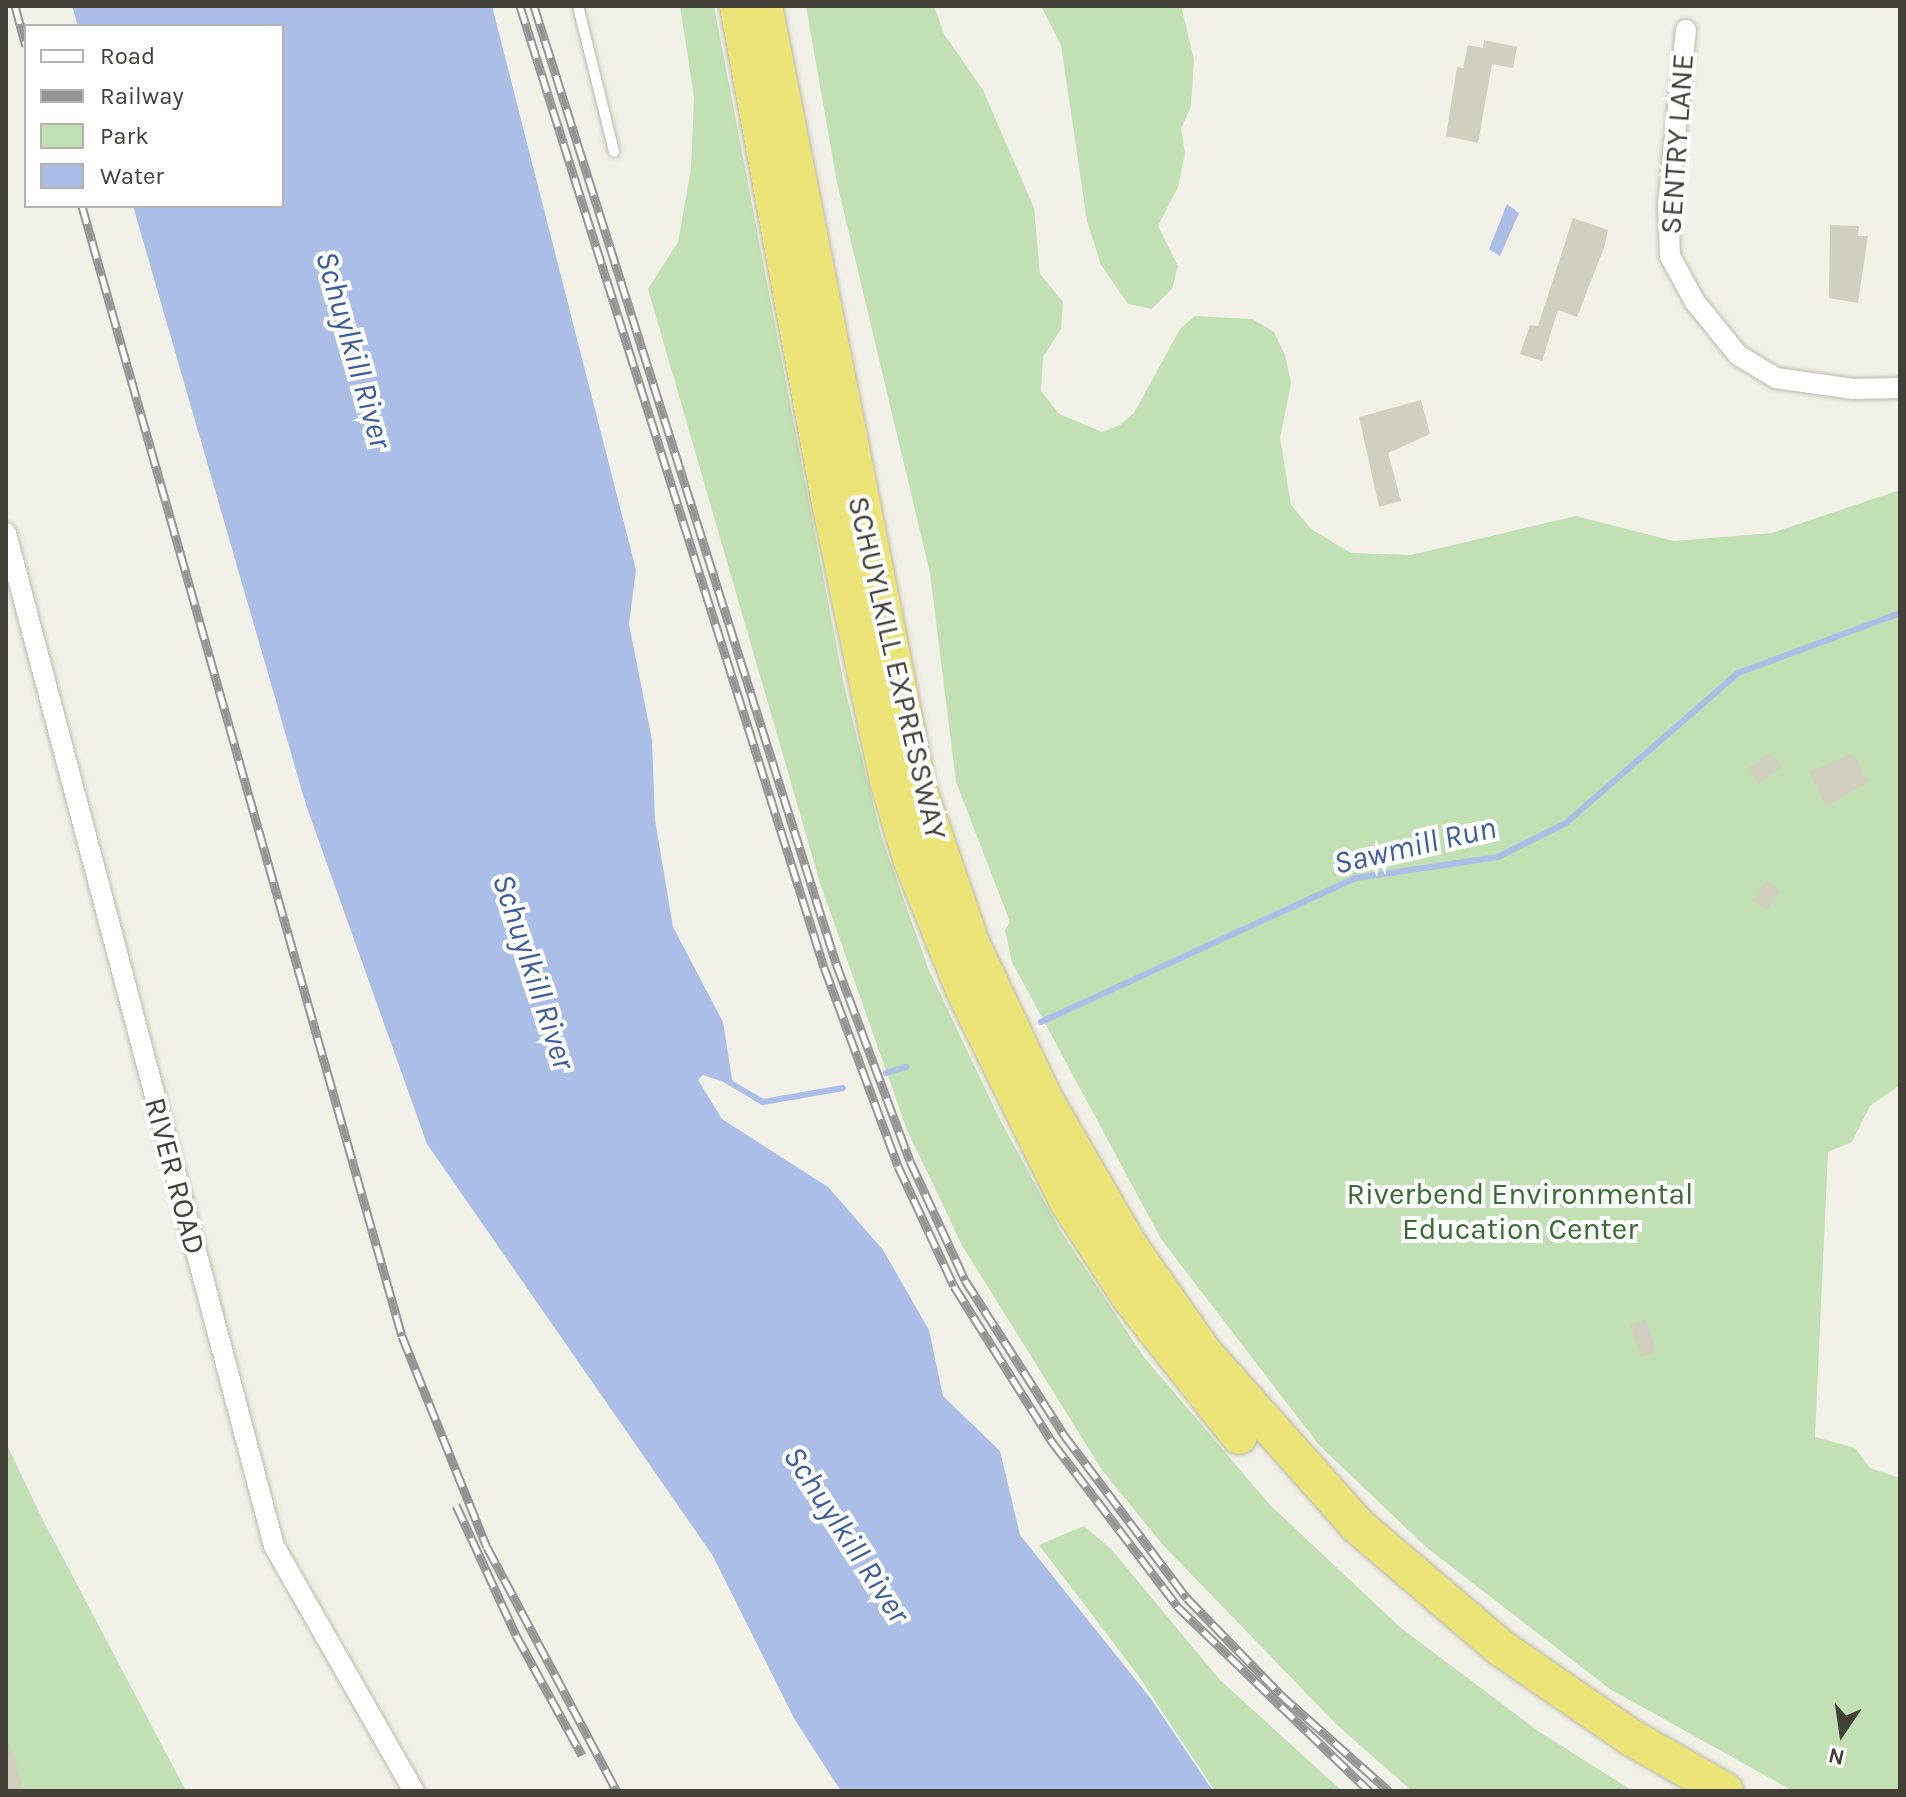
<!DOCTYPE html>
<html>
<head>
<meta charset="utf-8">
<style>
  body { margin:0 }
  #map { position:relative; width:1906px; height:1797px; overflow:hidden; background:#f1f1e7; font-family:Karla,sans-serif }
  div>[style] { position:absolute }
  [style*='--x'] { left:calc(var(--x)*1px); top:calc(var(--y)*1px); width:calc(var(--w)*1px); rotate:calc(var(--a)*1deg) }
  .green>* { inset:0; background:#c1e0b4 }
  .water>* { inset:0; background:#aabee7 }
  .stream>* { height:6px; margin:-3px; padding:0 3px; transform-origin:3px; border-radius:3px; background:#aabee7 }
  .building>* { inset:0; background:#d1cfbd; transform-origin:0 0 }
  .roads { filter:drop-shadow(0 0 2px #bbbaaa) drop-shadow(0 0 2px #bbbaaa) }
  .lane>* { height:10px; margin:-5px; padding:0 5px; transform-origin:5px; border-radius:5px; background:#fff }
  .street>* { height:20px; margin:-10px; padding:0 10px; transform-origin:10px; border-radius:10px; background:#fff }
  .highway>* { height:36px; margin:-18px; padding:0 18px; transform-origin:18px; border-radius:18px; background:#ece477 }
  .rail>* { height:9px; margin-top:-4.5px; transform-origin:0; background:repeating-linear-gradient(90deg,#fff 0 18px,#959595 0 36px); box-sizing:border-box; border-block:2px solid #959595 }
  span { translate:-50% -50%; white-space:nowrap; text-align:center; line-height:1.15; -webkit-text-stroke:8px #fff; paint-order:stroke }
  .street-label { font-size:30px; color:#434137 }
  .park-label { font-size:30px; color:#386d31 }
  .water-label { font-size:32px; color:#3d5da1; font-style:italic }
  .frame { position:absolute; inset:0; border:8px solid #434137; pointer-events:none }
  .legend { position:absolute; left:24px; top:24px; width:260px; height:184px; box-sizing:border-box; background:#fff; border:2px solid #b4b3af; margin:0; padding:10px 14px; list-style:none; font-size:24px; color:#434137 }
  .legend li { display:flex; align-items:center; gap:16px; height:40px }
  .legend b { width:40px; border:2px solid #b4b3af }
  .north { position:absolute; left:1802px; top:1693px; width:80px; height:80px; -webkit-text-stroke:6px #fff; paint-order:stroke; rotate:193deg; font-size:22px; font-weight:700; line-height:32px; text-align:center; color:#434137 }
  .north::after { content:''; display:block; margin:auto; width:28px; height:36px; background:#434137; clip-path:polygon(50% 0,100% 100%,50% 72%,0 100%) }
</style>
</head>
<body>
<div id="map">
  <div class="green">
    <i style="clip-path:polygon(680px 6px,714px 6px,844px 685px,881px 835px,928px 968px,1000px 1120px,1060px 1230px,1143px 1356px,1270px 1505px,1401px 1628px,1538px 1731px,1633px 1791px,1412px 1791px,1336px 1724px,1162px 1544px,1102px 1470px,963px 1247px,907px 1130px,820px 883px,648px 289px,678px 242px,691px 169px,694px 97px)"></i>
    <i style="clip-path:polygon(806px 6px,934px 6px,944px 34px,983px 90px,1034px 208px,1040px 274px,1063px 302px,1061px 329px,1043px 357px,1041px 391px,1059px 414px,1102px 432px,1120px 425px,1134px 413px,1180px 329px,1195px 316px,1252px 319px,1274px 332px,1285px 355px,1291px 383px,1280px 438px,1291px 505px,1311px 529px,1351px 553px,1411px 555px,1576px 516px,1674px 541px,1772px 533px,1900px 490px,1900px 1085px,1870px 1106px,1852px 1142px,1828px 1152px,1815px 1437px,1855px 1448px,1870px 1468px,1900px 1478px,1900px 1791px,1793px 1791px,1610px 1689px,1426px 1547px,1319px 1445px,1161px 1239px,1012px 962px,1005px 930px,1010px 922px,956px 782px,930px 573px,837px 183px)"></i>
    <i style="clip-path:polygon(1041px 6px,1181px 6px,1194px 60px,1191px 106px,1181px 129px,1185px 153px,1178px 187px,1158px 226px,1178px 266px,1172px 289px,1152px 309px,1128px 304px,1101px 265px,1087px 221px,1061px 45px)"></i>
    <i style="clip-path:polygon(6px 1443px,43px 1520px,186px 1791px,6px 1791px)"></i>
    <i style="clip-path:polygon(1084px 1526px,1111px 1549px,1220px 1680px,1342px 1791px,1215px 1791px,1138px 1675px,1039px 1545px)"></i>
  </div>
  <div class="water">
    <i style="clip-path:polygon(72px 6px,492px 6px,636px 570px,629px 624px,652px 740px,655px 820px,673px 927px,723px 1022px,733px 1085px,703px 1075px,698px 1080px,722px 1119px,828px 1187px,883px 1250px,929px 1330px,943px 1396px,1000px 1451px,1020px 1535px,1151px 1699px,1213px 1791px,841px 1791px,795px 1720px,713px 1556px,427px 1144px,306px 805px,133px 206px,282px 206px,282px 26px,78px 26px)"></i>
    <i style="clip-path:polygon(1507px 204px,1519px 213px,1500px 256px,1489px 249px)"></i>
  </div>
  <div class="stream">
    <i style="--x:1041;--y:1022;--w:346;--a:-24.6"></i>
    <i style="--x:1356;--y:878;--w:144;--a:-8.4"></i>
    <i style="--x:1498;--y:857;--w:76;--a:-26.6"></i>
    <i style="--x:1566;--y:823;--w:228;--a:-41.1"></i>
    <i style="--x:1738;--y:673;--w:173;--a:-20.3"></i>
    <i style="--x:886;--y:1073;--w:21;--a:-17"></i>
    <i style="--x:727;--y:1081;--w:42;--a:30.3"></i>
    <i style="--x:763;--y:1102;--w:81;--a:-9.9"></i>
  </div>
  <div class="building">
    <i style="clip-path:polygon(1484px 40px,1517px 47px,1513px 68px,1492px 64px,1478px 143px,1446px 136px,1457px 67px,1463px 68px,1468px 45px,1483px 48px)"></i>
    <i style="clip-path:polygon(1573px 218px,1608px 230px,1605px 245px,1577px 317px,1558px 310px,1542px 361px,1520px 354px,1530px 325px,1538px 326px)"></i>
    <i style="clip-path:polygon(1830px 225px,1859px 226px,1858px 236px,1868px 236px,1858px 303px,1829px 298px)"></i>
    <i style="clip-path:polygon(1421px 400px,1430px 434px,1388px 453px,1401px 501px,1379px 507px,1359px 417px)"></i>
    <i style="left:1771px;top:752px;width:19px;height:29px;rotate:54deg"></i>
    <i style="clip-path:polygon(1853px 753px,1869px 782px,1826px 806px,1809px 772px)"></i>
    <i style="left:1766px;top:881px;width:17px;height:24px;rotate:33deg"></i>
    <i style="left:1646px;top:1319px;width:35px;height:17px;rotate:72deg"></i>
    <i style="clip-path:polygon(6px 1743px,10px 1743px,24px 1791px,6px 1791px)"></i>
  </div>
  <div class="roads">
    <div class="lane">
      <i style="--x:578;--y:6;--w:150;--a:76.1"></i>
    </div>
    <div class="street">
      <i style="--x:1686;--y:30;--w:175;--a:95.9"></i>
      <i style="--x:1668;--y:204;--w:52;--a:87.8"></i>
      <i style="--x:1670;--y:256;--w:52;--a:61.5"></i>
      <i style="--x:1695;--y:302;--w:68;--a:50.9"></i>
      <i style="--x:1738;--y:355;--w:44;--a:31.2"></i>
      <i style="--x:1776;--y:378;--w:78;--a:8.1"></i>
      <i style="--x:1853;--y:389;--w:47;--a:-1.2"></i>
      <i style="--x:6;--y:533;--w:1048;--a:75.18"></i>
      <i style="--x:274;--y:1546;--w:282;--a:60.3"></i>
    </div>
    <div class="highway">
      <i style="--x:738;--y:6;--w:505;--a:79.51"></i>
      <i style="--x:830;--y:503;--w:284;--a:78.2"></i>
      <i style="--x:888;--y:781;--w:84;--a:73.3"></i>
      <i style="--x:912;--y:861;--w:141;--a:68"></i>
      <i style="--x:965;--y:992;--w:234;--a:63.9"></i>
      <i style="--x:1068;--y:1202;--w:112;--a:57"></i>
      <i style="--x:1129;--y:1296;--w:178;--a:51.8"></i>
      <i style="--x:764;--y:6;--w:797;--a:78.86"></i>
      <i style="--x:918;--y:788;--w:164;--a:71.1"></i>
      <i style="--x:971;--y:943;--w:174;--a:64.8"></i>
      <i style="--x:1045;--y:1100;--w:166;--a:60"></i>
      <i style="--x:1128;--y:1244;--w:133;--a:55.1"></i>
      <i style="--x:1204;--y:1353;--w:232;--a:48.3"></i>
      <i style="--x:1358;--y:1526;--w:188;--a:40.5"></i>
      <i style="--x:1501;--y:1648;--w:159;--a:34.5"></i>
      <i style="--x:1632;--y:1738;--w:107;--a:29.7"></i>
    </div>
  </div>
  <div class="rail">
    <i style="--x:15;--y:6;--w:41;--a:74.6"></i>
    <i style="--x:520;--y:6;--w:1008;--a:72.45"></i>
    <i style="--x:824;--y:967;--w:212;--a:69.6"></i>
    <i style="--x:898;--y:1166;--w:132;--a:65"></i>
    <i style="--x:954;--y:1286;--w:186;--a:57.8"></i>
    <i style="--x:1053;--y:1443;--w:205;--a:52.7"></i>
    <i style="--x:1177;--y:1606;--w:267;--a:43.9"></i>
    <i style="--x:534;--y:6;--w:1004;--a:72.49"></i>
    <i style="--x:836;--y:963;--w:211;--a:69.5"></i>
    <i style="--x:910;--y:1161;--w:131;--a:65.2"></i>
    <i style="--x:965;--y:1280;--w:184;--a:57.4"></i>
    <i style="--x:1064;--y:1435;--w:204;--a:53"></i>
    <i style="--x:1187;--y:1598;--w:134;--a:45.9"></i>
    <i style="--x:1280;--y:1694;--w:146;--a:41.7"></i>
    <i style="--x:82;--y:206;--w:1174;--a:74.19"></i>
    <i style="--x:402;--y:1336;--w:227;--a:68.1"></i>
    <i style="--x:487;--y:1547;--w:276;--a:62"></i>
    <i style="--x:456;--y:1505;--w:143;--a:65.2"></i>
    <i style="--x:516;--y:1635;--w:137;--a:61.2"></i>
  </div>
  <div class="street-label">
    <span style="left:1677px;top:144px;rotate:-86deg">SENTRY LANE</span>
    <span style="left:897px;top:668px;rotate:77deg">SCHUYLKILL EXPRESSWAY</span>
    <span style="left:175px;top:1176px;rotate:75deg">RIVER ROAD</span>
  </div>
  <div class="park-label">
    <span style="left:1520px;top:1211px">Riverbend Environmental<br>Education Center</span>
  </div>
  <div class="water-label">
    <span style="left:353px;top:350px;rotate:74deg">Schuylkill River</span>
    <span style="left:1415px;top:846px;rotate:-13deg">Sawmill Run</span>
    <span style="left:533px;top:972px;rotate:72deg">Schuylkill River</span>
    <span style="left:846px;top:1535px;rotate:57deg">Schuylkill River</span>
  </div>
  <div class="frame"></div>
  <ul class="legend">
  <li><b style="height:10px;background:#fff"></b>Road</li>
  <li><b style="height:10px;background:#959595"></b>Railway</li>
  <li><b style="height:22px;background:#c1e0b4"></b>Park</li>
  <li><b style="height:22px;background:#aabee7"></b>Water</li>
  </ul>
  <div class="north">N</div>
</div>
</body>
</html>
